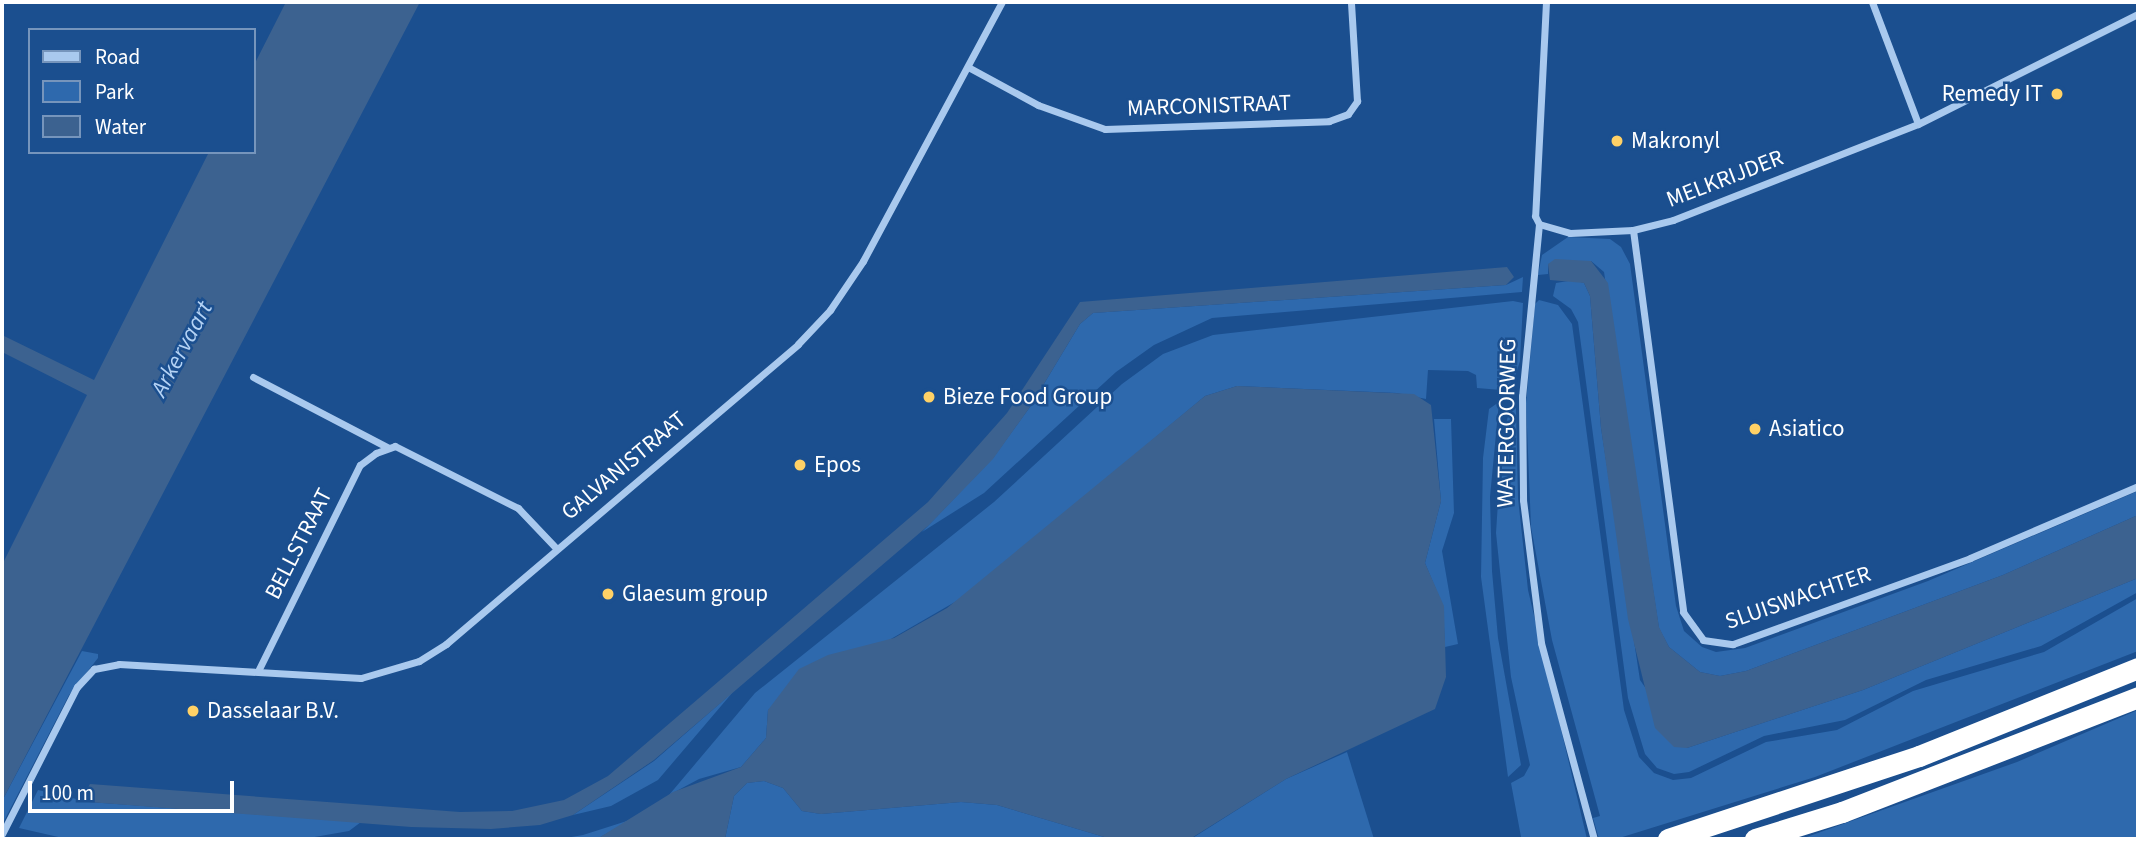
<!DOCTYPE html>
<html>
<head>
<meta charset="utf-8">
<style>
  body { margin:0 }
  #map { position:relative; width:2140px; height:841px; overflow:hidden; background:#1b4f8f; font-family:"Source Sans 3",sans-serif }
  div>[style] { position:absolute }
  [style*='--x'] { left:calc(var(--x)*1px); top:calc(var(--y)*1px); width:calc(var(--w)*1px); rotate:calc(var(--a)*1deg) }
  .green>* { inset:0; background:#2e69ad }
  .water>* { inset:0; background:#3c6290 }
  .minor>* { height:7px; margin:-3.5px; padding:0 3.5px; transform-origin:3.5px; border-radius:3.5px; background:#a9c9ee }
  .motorway>* { height:21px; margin:-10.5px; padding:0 10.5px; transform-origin:10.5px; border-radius:10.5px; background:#fff }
  .dots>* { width:19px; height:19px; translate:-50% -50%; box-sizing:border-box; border:4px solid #1b4f8f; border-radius:50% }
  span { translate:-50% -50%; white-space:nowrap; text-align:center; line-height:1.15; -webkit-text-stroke:5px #1b4f8f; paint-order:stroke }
  .poi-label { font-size:23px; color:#fff }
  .right { translate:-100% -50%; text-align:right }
  .left { translate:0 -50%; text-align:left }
  .street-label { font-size:23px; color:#fff }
  .water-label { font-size:24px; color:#b5d3f5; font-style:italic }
  .frame { position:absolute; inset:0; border:4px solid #fff; pointer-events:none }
  .legend { position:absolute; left:28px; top:28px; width:228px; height:126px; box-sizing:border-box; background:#1b4f8f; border:2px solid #7695bc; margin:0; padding:9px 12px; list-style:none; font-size:21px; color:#fff }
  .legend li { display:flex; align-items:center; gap:14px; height:35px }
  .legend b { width:35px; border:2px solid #7695bc }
  .scale { position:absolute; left:28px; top:781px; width:206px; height:32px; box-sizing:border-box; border:4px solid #fff; border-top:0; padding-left:9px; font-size:21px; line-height:24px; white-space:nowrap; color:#fff; -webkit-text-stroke:5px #1b4f8f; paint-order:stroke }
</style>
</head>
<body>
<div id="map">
  <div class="green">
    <i style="clip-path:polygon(1568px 237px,1610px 239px,1621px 247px,1630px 264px,1676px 606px,1684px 631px,1702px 647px,1716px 652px,1745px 648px,1928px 581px,2138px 491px,2138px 515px,2003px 575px,1746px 671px,1720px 676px,1700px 672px,1669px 647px,1659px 628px,1604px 272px,1591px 261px,1548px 264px,1548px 274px,1538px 275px,1542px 255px)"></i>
    <i style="clip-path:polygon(1523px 277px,1522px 292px,1212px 318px,1154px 345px,1116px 372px,984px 493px,922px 532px,993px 458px,1030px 407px,1080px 324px,1093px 313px,1506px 285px)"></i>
    <i style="clip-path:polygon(1574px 280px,1584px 283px,1590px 296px,1601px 428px,1640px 680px,1687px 748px,1863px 690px,2138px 578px,2138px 592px,2041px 646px,1926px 680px,1845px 720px,1764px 736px,1689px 772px,1674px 774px,1657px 768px,1645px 754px,1628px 698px,1578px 322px,1571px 309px,1553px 296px,1556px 283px)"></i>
    <i style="clip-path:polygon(1539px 300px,1558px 305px,1572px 324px,1624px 710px,1639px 757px,1654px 773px,1673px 780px,1691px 778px,1766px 742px,1837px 730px,1913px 691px,2044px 652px,2138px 598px,2138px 651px,1815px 777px,1616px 839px,1599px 839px,1593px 818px,1600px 816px,1552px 640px,1531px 527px,1526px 403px,1535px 304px)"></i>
    <i style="clip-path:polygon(1513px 301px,1523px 303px,1520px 361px,1514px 380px,1501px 390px,1477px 388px,1476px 375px,1468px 371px,1428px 370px,1426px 399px,1397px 393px,1237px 386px,1205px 396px,967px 595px,768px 710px,766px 738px,741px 767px,699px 779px,669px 795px,755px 693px,994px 502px,1122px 384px,1163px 354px,1213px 335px)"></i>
    <i style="clip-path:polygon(1499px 402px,1490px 497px,1492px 571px,1498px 638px,1521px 765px,1508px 777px,1481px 577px,1483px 458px,1489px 409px)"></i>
    <i style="clip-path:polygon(1511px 404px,1516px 408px,1518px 498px,1528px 590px,1587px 839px,1516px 839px,1521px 837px,1511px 783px,1524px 776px,1530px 765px,1511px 677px,1496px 533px,1502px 440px)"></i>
    <i style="clip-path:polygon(1434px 419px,1451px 419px,1454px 513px,1442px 551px,1458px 644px,1445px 647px,1443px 606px,1425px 563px,1441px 501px)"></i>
    <i style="clip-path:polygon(82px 651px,98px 654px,98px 658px,69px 695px,2px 825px,2px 801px)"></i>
    <i style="clip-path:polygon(733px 692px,658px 780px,611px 806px,573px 815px,654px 761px)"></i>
    <i style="clip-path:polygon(2138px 710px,2138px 839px,1801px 839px,2017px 762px)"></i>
    <i style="clip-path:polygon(1347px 752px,1374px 839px,1191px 839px,1286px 779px)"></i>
    <i style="clip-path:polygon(764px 781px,783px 788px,802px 811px,821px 814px,961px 802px,997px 805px,1111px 839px,725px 839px,734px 796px,747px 783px)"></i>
    <i style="clip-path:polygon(38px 790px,89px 802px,361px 822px,349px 831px,303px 839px,67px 839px,19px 828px)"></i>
    <i style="clip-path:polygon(630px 820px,597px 839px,560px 839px,583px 835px)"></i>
  </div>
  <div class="water">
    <i style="clip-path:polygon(286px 2px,420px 2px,2px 801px,2px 565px,87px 395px,2px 352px,2px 335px,94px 380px,209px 152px,254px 152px,254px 65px)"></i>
    <i style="clip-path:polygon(1555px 259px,1591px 261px,1608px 283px,1659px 627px,1669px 647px,1700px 672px,1720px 676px,1746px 671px,2003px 575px,2138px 515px,2138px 578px,1863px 690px,1687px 748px,1674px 747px,1655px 728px,1628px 619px,1601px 428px,1590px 296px,1584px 283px,1550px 280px,1548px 264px)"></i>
    <i style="clip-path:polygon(1507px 267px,1514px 277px,1506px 285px,1093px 313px,1080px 324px,1030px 407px,993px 459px,929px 525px,654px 760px,573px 815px,540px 825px,491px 829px,411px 827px,89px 802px,82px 798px,90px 784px,460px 812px,512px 811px,564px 800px,608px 776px,928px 502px,1007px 413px,1080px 302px)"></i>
    <i style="clip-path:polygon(1237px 386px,1414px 394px,1431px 405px,1441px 501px,1425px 563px,1444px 606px,1446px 677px,1435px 709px,1286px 779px,1190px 839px,1111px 839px,997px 805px,961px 802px,821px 814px,802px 811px,783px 788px,764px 781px,747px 783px,734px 796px,725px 839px,597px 839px,673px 792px,741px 767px,766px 738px,768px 710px,799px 669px,828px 655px,894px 638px,947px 608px,1205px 396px)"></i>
  </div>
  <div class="minor">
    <i style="--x:1546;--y:2;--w:214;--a:92.9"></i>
    <i style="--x:1535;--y:216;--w:9;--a:63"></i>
    <i style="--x:1539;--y:224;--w:173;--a:95.6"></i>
    <i style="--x:1522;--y:396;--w:104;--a:89.4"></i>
    <i style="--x:1523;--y:500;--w:144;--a:82.8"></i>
    <i style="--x:1541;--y:643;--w:203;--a:74.9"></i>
    <i style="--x:1872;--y:2;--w:130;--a:69.3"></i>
    <i style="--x:968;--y:67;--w:80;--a:28.5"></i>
    <i style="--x:1038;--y:105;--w:71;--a:19.7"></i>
    <i style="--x:1105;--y:129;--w:224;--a:-2"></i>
    <i style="--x:1329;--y:121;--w:20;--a:-20"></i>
    <i style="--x:1348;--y:114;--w:16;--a:-55"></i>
    <i style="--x:1357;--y:101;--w:99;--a:-93.5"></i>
    <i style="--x:1539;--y:224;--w:32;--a:16"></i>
    <i style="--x:1570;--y:233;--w:63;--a:-2.7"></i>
    <i style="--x:1633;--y:230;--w:41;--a:-14"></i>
    <i style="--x:1673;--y:220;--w:263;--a:-21.4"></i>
    <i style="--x:1918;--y:124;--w:246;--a:-26.6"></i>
    <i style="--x:1633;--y:230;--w:385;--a:82.5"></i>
    <i style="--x:1683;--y:612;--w:34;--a:54"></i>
    <i style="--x:1703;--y:640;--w:30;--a:8"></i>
    <i style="--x:1733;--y:644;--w:252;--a:-19.9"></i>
    <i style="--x:1970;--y:558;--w:183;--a:-23.2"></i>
    <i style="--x:253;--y:377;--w:153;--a:27.6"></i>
    <i style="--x:258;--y:671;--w:230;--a:-63.7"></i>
    <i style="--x:360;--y:465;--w:20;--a:-37"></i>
    <i style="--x:376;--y:453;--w:20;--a:-20"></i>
    <i style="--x:395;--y:446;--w:138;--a:26.8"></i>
    <i style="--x:518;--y:508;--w:55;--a:46.5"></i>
    <i style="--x:2;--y:834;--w:165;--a:-63"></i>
    <i style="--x:77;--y:687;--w:25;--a:-47"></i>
    <i style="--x:94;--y:669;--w:25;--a:-11"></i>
    <i style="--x:119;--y:664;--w:242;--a:3.3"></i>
    <i style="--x:361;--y:678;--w:60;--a:-16.3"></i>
    <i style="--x:419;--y:661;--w:32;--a:-32"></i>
    <i style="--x:446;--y:644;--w:462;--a:-40.4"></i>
    <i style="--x:798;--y:344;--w:47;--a:-46.7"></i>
    <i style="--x:830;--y:310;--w:59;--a:-56"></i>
    <i style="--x:863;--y:261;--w:294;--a:-61.8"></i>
  </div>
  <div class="motorway">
    <i style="--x:1668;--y:839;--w:264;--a:-18.3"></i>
    <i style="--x:1919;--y:756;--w:236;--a:-21.9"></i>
    <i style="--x:1755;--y:839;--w:91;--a:-17.2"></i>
    <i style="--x:1842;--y:812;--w:318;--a:-21.2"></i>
  </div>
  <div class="dots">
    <i style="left:2057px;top:94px;background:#ffd166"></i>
    <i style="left:1617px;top:141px;background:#ffd166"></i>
    <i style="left:929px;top:397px;background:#ffd166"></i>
    <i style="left:1755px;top:429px;background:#ffd166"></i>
    <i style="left:800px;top:465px;background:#ffd166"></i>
    <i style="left:608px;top:594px;background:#ffd166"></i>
    <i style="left:193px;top:711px;background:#ffd166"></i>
  </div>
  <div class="poi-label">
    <span class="right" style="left:2043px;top:94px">Remedy IT</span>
    <span class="left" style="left:1631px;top:141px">Makronyl</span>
    <span class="left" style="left:943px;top:397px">Bieze Food Group</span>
    <span class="left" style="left:1769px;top:429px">Asiatico</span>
    <span class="left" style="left:814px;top:465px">Epos</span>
    <span class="left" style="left:622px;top:594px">Glaesum group</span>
    <span class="left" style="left:207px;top:711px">Dasselaar B.V.</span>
  </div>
  <div class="street-label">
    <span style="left:1209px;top:106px;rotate:-2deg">MARCONISTRAAT</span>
    <span style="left:1725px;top:179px;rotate:-21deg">MELKRIJDER</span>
    <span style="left:1507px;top:423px;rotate:-89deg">WATERGOORWEG</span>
    <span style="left:624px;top:466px;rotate:-40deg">GALVANISTRAAT</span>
    <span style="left:299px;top:544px;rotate:-63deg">BELLSTRAAT</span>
    <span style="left:1798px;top:598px;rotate:-19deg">SLUISWACHTER</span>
  </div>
  <div class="water-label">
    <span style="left:182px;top:349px;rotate:-62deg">Arkervaart</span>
  </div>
  <div class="frame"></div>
  <ul class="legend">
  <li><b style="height:9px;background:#a9c9ee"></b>Road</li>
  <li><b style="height:19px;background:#2e69ad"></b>Park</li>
  <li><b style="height:19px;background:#3c6290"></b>Water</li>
  </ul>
  <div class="scale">100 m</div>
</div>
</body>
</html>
